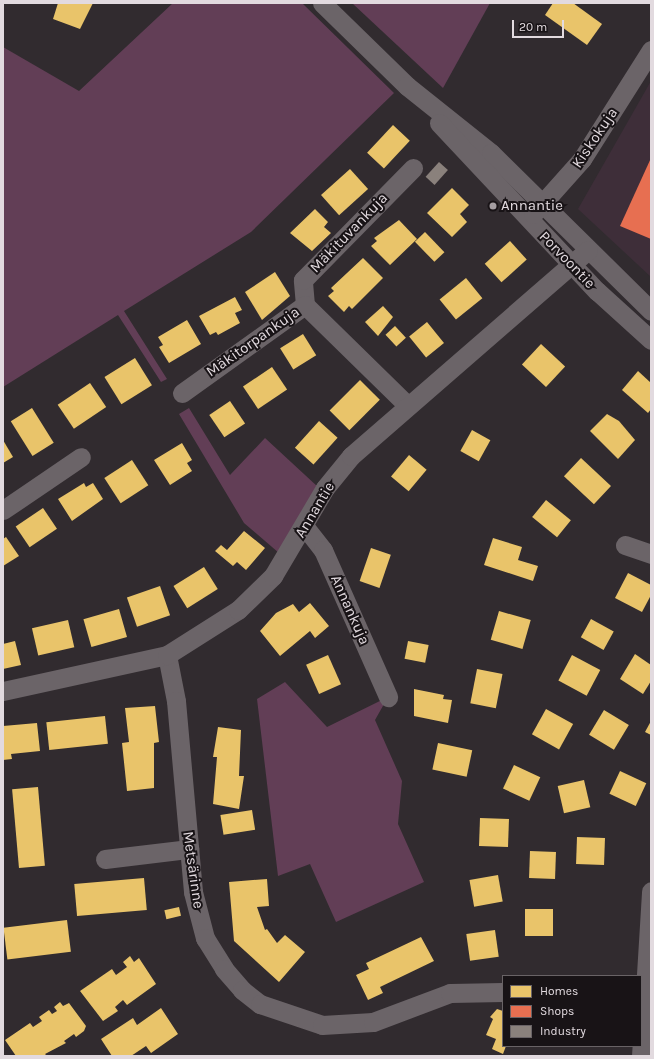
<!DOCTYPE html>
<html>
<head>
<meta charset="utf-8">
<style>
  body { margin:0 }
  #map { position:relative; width:654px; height:1059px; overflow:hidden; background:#312b2f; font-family:Karla,sans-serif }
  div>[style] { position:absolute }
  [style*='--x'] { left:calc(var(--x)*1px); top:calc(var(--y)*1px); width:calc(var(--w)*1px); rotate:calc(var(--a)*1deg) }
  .built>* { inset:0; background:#3e2e39 }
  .green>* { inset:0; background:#623e56 }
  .homes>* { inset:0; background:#e9c46a; transform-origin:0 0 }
  .shops>* { inset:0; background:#e76f51 }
  .industry>* { inset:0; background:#8a817c; transform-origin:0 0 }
  .minor>* { height:19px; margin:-9.5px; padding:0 9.5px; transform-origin:9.5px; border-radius:9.5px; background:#6b6468 }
  .dots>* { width:11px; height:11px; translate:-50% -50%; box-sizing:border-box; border:2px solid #181316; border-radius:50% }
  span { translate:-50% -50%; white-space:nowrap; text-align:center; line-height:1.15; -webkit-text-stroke:4px #181316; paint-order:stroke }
  .street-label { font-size:15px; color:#e2dadf }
  .poi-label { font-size:15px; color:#e2dadf }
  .left { translate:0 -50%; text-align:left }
  .frame { position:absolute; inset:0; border:4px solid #e2dadf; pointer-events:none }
  .legend { position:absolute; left:502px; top:975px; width:140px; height:72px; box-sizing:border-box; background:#181316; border:1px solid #696366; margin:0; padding:5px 7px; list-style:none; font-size:12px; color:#e2dadf }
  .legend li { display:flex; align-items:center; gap:8px; height:20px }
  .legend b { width:20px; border:1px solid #696366 }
  .scale { position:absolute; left:512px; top:20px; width:52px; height:18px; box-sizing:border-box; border:2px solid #e2dadf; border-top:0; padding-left:5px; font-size:12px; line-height:14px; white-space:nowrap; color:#e2dadf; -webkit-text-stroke:3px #181316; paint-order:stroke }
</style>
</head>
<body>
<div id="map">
  <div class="built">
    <i style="clip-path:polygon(651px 81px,651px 277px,578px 209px)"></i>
  </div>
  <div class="green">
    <i style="clip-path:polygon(173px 3px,302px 3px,394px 93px,251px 232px,124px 311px,167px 379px,161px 382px,118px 315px,3px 387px,3px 47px,79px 91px)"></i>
    <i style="clip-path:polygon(352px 3px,490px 3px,443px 88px)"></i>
    <i style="clip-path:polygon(189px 408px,230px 475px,265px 438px,318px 487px,279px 553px,244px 523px,179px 414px)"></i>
    <i style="clip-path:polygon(285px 682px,327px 727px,388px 697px,375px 720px,402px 781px,398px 824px,424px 882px,336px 922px,310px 864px,278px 876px,257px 699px)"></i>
  </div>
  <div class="homes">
    <i style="clip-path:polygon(58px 3px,63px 4px,93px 3px,80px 29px,53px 19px)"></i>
    <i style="clip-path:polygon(553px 3px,573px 3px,602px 24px,587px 45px,545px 15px)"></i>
    <i style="left:393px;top:125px;width:23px;height:38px;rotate:43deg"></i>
    <i style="left:350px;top:169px;width:27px;height:39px;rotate:48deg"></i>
    <i style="clip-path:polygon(452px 188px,469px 205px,460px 214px,467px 222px,452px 237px,427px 213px)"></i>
    <i style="clip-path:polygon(315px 209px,328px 222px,324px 227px,331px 233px,312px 251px,290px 233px)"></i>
    <i style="clip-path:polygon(399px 220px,417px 239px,390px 265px,371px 246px,377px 241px,374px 238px)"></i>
    <i style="left:425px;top:232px;width:28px;height:14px;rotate:46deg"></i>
    <i style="left:510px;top:241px;width:25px;height:34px;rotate:48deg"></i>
    <i style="clip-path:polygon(363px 258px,383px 278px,352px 309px,349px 306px,344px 312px,328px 296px,334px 291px,331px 288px)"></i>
    <i style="clip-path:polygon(275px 272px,290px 296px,262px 320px,245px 292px)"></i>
    <i style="left:466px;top:278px;width:26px;height:34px;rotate:51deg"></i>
    <i style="clip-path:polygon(235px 297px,242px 310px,235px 313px,240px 323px,218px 335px,216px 332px,210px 335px,199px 316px)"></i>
    <i style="clip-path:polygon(383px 306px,393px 317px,378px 336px,365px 322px)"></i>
    <i style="clip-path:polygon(187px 320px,201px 344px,169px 363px,159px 347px,163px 345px,158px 337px)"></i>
    <i style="left:427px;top:322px;width:27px;height:23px;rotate:51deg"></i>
    <i style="left:395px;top:326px;width:16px;height:13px;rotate:47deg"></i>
    <i style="left:303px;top:334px;width:25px;height:27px;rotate:58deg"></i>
    <i style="left:541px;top:344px;width:33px;height:28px;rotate:43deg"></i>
    <i style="left:135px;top:358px;width:32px;height:36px;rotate:58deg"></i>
    <i style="left:272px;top:367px;width:27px;height:35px;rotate:56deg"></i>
    <i style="clip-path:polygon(638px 371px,651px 383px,651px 409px,648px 413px,622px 390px)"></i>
    <i style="left:360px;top:380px;width:28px;height:43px;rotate:45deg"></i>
    <i style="left:90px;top:383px;width:29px;height:39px;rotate:56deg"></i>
    <i style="left:230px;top:401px;width:27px;height:25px;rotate:56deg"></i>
    <i style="left:32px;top:408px;width:41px;height:25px;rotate:58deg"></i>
    <i style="clip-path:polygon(607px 414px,619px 421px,635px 440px,618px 459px,590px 431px)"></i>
    <i style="left:319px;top:421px;width:25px;height:36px;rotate:42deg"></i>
    <i style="left:472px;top:430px;width:21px;height:24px;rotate:29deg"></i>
    <i style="clip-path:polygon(3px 440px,13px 457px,3px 463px)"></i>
    <i style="clip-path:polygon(182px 443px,192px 460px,187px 463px,192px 471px,170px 485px,154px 460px)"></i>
    <i style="left:409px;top:455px;width:23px;height:28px;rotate:40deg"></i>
    <i style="left:581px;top:458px;width:41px;height:25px;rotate:43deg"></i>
    <i style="left:132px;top:460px;width:30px;height:33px;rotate:57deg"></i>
    <i style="clip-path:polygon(84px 483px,86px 487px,93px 483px,103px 499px,72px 521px,58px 499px)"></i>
    <i style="left:546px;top:500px;width:32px;height:22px;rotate:39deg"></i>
    <i style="left:43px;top:508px;width:25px;height:33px;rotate:56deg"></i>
    <i style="clip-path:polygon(244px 531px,265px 548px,246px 570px,237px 562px,233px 566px,215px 551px,221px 545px,227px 550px)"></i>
    <i style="clip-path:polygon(6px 537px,19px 556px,3px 566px,3px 539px)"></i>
    <i style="clip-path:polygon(493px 538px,522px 547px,518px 560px,538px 566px,533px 581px,484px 565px)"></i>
    <i style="left:371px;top:548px;width:21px;height:35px;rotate:19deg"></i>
    <i style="left:204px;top:567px;width:26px;height:36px;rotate:58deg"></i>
    <i style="clip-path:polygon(628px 573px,651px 585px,651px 595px,642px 612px,615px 598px)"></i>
    <i style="left:160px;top:586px;width:31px;height:35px;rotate:71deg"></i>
    <i style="clip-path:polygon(310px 603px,329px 626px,315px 638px,310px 631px,280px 656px,260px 631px,276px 613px,293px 604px,299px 612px)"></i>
    <i style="left:119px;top:609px;width:29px;height:37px;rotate:74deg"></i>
    <i style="left:499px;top:611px;width:33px;height:30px;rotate:16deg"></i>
    <i style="left:591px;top:619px;width:26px;height:21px;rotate:29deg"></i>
    <i style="left:68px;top:620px;width:28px;height:37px;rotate:77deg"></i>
    <i style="clip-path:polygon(15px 641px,21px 665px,3px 669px,3px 644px)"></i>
    <i style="left:408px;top:641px;width:21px;height:18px;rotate:11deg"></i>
    <i style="clip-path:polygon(635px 654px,651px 665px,651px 681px,643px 694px,620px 679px)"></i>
    <i style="left:328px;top:655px;width:32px;height:24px;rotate:66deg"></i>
    <i style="left:572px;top:655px;width:32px;height:29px;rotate:28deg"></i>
    <i style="left:477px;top:669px;width:26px;height:35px;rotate:11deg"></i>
    <i style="clip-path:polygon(414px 689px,444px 695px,443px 699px,452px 700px,448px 723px,414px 716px)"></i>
    <i style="clip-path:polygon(155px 706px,159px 742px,154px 743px,154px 788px,127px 791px,122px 743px,129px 742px,125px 708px)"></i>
    <i style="left:546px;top:709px;width:31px;height:29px;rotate:29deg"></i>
    <i style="left:604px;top:710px;width:29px;height:29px;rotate:31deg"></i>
    <i style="left:105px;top:716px;width:28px;height:59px;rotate:84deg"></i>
    <i style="clip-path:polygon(651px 721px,651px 735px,645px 732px)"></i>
    <i style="clip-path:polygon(37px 723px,40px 751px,11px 754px,12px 759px,3px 760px,3px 726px)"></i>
    <i style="clip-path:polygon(218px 727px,241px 730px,239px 776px,244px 776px,239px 809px,213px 804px,217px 757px,213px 757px)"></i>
    <i style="left:438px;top:743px;width:35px;height:27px;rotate:12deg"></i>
    <i style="left:514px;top:765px;width:29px;height:26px;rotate:25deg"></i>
    <i style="left:620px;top:771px;width:29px;height:25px;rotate:25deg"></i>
    <i style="left:584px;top:780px;width:28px;height:27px;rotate:77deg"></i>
    <i style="left:38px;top:787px;width:79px;height:26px;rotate:85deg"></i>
    <i style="left:252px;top:810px;width:20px;height:32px;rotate:81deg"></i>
    <i style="left:480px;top:818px;width:29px;height:28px;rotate:2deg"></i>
    <i style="left:577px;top:837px;width:28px;height:27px;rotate:2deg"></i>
    <i style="left:530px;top:851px;width:26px;height:27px;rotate:2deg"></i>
    <i style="left:498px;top:875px;width:27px;height:29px;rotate:80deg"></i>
    <i style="left:144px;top:878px;width:32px;height:70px;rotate:85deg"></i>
    <i style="clip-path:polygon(267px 879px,269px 906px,257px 907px,265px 930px,267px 929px,277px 943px,285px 935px,305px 952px,279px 982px,234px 941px,229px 882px)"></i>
    <i style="left:179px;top:907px;width:9px;height:15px;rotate:77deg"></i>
    <i style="left:525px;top:909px;width:28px;height:27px"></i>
    <i style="left:67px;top:920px;width:32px;height:64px;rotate:83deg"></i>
    <i style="left:495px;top:930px;width:27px;height:29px;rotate:82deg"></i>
    <i style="clip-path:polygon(421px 937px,434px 961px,380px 987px,383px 993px,368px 1000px,356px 975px,369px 969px,366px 963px)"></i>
    <i style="clip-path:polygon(130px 956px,134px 962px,139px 958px,156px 984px,127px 1005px,123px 1000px,115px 1007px,118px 1011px,103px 1021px,80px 991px,112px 969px,116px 975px,127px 967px,123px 962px)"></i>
    <i style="clip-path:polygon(60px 1002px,63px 1006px,69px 1003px,86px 1026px,84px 1031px,76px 1037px,74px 1034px,64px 1041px,66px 1043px,45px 1054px,47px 1056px,16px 1056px,5px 1040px,30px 1023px,33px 1027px,42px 1021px,39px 1017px,49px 1010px,52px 1014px,57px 1011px,54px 1007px)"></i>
    <i style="clip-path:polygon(161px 1008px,178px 1034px,151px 1053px,146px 1046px,131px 1056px,112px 1056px,101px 1039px,133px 1018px,137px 1025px)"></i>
    <i style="clip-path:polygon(497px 1009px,503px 1011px,503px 1046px,506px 1046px,503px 1054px,492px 1049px,496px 1039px,486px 1035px,493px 1019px,490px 1017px)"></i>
  </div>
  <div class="shops">
    <i style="clip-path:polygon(651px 158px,651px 239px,620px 226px)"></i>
  </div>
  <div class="industry">
    <i style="left:439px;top:162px;width:12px;height:20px;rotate:42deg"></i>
  </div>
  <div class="minor">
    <i style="--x:322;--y:3;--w:119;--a:44.3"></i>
    <i style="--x:407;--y:86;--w:107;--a:38.6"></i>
    <i style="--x:491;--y:153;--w:225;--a:44.6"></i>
    <i style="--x:439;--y:123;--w:231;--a:46.8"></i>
    <i style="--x:597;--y:291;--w:73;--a:42.2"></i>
    <i style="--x:533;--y:214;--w:74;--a:-48.3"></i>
    <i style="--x:582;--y:159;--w:129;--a:-57.7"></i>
    <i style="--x:305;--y:305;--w:25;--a:-95"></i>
    <i style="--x:303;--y:280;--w:157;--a:-45.5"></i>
    <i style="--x:182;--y:393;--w:151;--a:-35.6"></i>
    <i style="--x:305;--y:305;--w:143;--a:44.4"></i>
    <i style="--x:3;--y:510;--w:94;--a:-34.2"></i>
    <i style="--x:305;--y:527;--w:29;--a:52"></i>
    <i style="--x:323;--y:550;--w:161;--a:66.1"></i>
    <i style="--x:625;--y:545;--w:28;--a:19"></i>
    <i style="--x:167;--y:655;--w:47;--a:78.9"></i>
    <i style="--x:176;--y:701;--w:192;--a:84.9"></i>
    <i style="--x:193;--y:892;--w:48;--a:75.4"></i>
    <i style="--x:205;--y:938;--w:36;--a:58"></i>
    <i style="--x:224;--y:969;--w:28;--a:49"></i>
    <i style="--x:242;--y:990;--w:23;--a:38"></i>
    <i style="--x:260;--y:1004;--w:65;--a:18.7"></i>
    <i style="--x:322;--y:1025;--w:51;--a:-3.4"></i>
    <i style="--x:373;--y:1022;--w:82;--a:-20.6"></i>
    <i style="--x:450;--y:993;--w:53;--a:-1.1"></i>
    <i style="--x:3;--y:691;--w:168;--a:-12.4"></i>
    <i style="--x:167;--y:655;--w:84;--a:-32.4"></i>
    <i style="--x:238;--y:610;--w:49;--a:-44.2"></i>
    <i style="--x:273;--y:576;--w:102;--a:-59.4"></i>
    <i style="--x:325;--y:488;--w:41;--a:-50.9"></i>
    <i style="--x:351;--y:456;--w:314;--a:-41"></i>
    <i style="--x:105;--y:859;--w:85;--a:-6.8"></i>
    <i style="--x:641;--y:1056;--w:165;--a:-86.5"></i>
  </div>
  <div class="dots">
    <i style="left:493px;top:206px;background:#a49da1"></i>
  </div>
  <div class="street-label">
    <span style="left:595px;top:138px;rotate:-56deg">Kiskokuja</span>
    <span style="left:349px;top:233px;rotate:-46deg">Mäkituvankuja</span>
    <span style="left:567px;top:260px;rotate:46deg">Porvoontie</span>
    <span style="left:253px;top:342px;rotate:-35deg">Mäkitorpankuja</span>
    <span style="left:315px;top:510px;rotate:-59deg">Annantie</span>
    <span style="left:350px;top:610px;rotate:66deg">Annankuja</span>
    <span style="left:193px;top:870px;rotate:82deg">Metsärinne</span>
  </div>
  <div class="poi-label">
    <span class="left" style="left:501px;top:206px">Annantie</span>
  </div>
  <div class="frame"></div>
  <ul class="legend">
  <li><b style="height:11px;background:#e9c46a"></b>Homes</li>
  <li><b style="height:11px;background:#e76f51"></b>Shops</li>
  <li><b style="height:11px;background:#8a817c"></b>Industry</li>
  </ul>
  <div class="scale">20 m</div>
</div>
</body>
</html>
